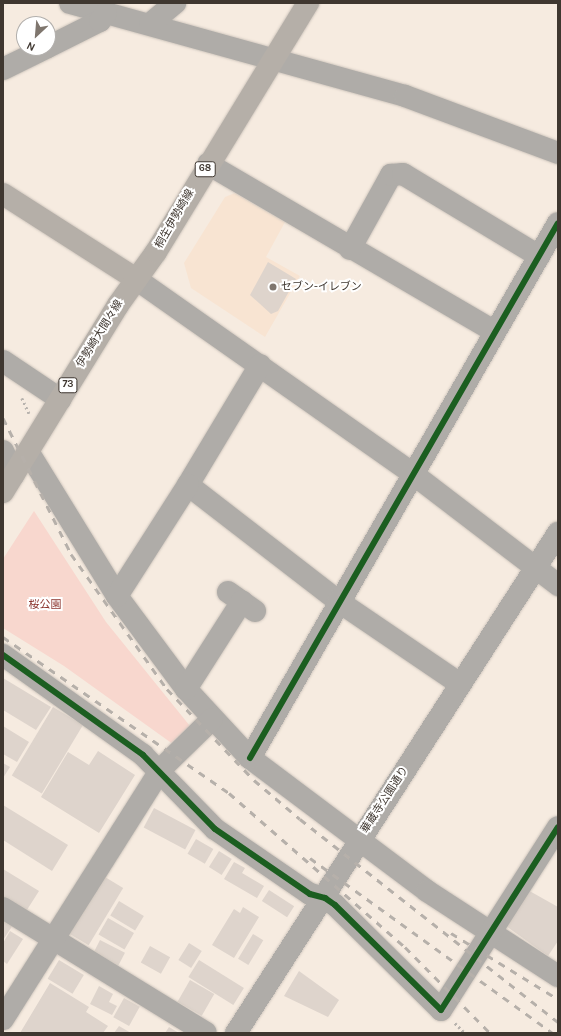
<!DOCTYPE html>
<html>
<head>
<meta charset="utf-8">
<style>
  body { margin:0 }
  #map { position:relative; width:561px; height:1036px; overflow:hidden; background:#f6ebe0; font-family:Karla,"Noto Sans JP",sans-serif }
  div>[style] { position:absolute }
  [style*='--x'] { left:calc(var(--x)*1px); top:calc(var(--y)*1px); width:calc(var(--w)*1px); rotate:calc(var(--a)*1deg) }
  .built>* { inset:0; background:#f8e4d2 }
  .green>* { inset:0; background:#f8d7ce }
  .building>* { inset:0; background:#ded4cc; transform-origin:0 0 }
  .path>* { height:2.5px; margin-top:-1.25px; transform-origin:0; background:repeating-linear-gradient(90deg,#b8b3ae 0 2px,transparent 0 5px) }
  .roads { filter:drop-shadow(0 0 1px #d0c7be) drop-shadow(0 0 1px #d0c7be) }
  .minor>* { height:22px; margin:-11px; padding:0 11px; transform-origin:11px; border-radius:11px; background:#afaca8 }
  .major>* { height:22px; margin:-11px; padding:0 11px; transform-origin:11px; border-radius:11px; background:#b5afa8 }
  .rail>* { height:3px; margin-top:-1.5px; transform-origin:0; background:repeating-linear-gradient(90deg,#b6b0aa 0 7px,transparent 0 14px) }
  .cycleway>* { height:6px; margin:-3px; padding:0 3px; transform-origin:3px; border-radius:3px; background:#1b5e20 }
  .dots>* { width:11px; height:11px; translate:-50% -50%; box-sizing:border-box; border:2px solid #fff; border-radius:50% }
  span { translate:-50% -50%; white-space:nowrap; text-align:center; line-height:1.15; -webkit-text-stroke:4px #fff; paint-order:stroke }
  .shield-label span { padding:1px 3px; background:#fff; border:1px solid; border-radius:3px; -webkit-text-stroke-width:0 }
  .shield-label { font-size:10px; color:#3f3730; font-weight:700 }
  .street-label { font-size:11px; color:#3f3730 }
  .poi-label { font-size:11px; color:#3f3730 }
  .left { translate:0 -50%; text-align:left }
  .park-label { font-size:11px; color:#8c352e }
  .frame { position:absolute; inset:0; border:4px solid #3f3730; pointer-events:none }
  .north { position:absolute; left:16px; top:16px; width:40px; height:40px; box-sizing:border-box; background:#fff; border:1px solid #b2afac; border-radius:50%; rotate:206deg; font-size:11px; font-weight:700; line-height:16px; text-align:center; color:#3f3730 }
  .north::after { content:''; display:block; margin:auto; width:14px; height:18px; background:#7f766e; clip-path:polygon(50% 0,100% 100%,50% 72%,0 100%) }
</style>
</head>
<body>
<div id="map">
  <div class="built">
    <i style="clip-path:polygon(235px 193px,285px 222px,266px 257px,300px 276px,265px 337px,191px 288px,184px 263px,225px 197px)"></i>
  </div>
  <div class="green">
    <i style="clip-path:polygon(34px 511px,106px 622px,194px 731px,177px 747px,64px 666px,3px 628px,3px 559px)"></i>
  </div>
  <div class="building">
    <i style="clip-path:polygon(268px 262px,296px 279px,278px 311px,271px 314px,250px 295px)"></i>
    <i style="clip-path:polygon(3px 678px,51px 707px,36px 730px,3px 710px)"></i>
    <i style="left:53px;top:707px;width:35px;height:80px;rotate:31deg"></i>
    <i style="clip-path:polygon(3px 726px,29px 742px,17px 762px,3px 754px)"></i>
    <i style="clip-path:polygon(98px 751px,135px 775px,99px 833px,41px 797px,68px 752px,89px 765px)"></i>
    <i style="clip-path:polygon(3px 763px,10px 767px,3px 778px)"></i>
    <i style="clip-path:polygon(3px 805px,68px 845px,52px 871px,3px 840px)"></i>
    <i style="left:154px;top:808px;width:47px;height:22px;rotate:28deg"></i>
    <i style="left:196px;top:839px;width:20px;height:17px;rotate:30deg"></i>
    <i style="left:219px;top:851px;width:15px;height:19px;rotate:32deg"></i>
    <i style="clip-path:polygon(234px 862px,245px 868px,242px 873px,264px 886px,257px 898px,224px 879px)"></i>
    <i style="clip-path:polygon(3px 869px,39px 891px,25px 913px,3px 900px)"></i>
    <i style="left:100px;top:874px;width:27px;height:67px;rotate:31deg"></i>
    <i style="clip-path:polygon(526px 889px,558px 907px,558px 941px,548px 956px,506px 926px)"></i>
    <i style="left:269px;top:890px;width:30px;height:13px;rotate:33deg"></i>
    <i style="left:119px;top:901px;width:29px;height:17px;rotate:31deg"></i>
    <i style="clip-path:polygon(243px 907px,259px 917px,234px 958px,212px 945px,234px 909px,240px 913px)"></i>
    <i style="left:108px;top:918px;width:30px;height:19px;rotate:30deg"></i>
    <i style="clip-path:polygon(3px 919px,13px 925px,3px 940px)"></i>
    <i style="clip-path:polygon(10px 931px,23px 939px,7px 964px,3px 961px,3px 943px)"></i>
    <i style="left:253px;top:934px;width:12px;height:29px;rotate:31deg"></i>
    <i style="left:100px;top:940px;width:28px;height:17px;rotate:27deg"></i>
    <i style="left:189px;top:943px;width:15px;height:20px;rotate:32deg"></i>
    <i style="left:150px;top:946px;width:23px;height:19px;rotate:29deg"></i>
    <i style="left:59px;top:960px;width:29px;height:22px;rotate:31deg"></i>
    <i style="left:199px;top:960px;width:53px;height:20px;rotate:32deg"></i>
    <i style="clip-path:polygon(299px 971px,339px 1000px,328px 1017px,284px 996px)"></i>
    <i style="left:190px;top:980px;width:28px;height:25px;rotate:30deg"></i>
    <i style="clip-path:polygon(50px 983px,89px 1007px,86px 1012px,108px 1026px,103px 1033px,20px 1033px)"></i>
    <i style="clip-path:polygon(99px 986px,113px 994px,109px 1002px,117px 1006px,112px 1015px,90px 1004px)"></i>
    <i style="left:124px;top:998px;width:18px;height:22px;rotate:29deg"></i>
    <i style="clip-path:polygon(119px 1026px,131px 1033px,114px 1033px)"></i>
    <i style="clip-path:polygon(169px 1027px,179px 1033px,165px 1033px)"></i>
  </div>
  <div class="path">
    <i style="--x:22;--y:398;--w:17;--a:65"></i>
    <i style="--x:455;--y:1023;--w:14;--a:45"></i>
  </div>
  <div class="roads">
    <div class="minor">
      <i style="--x:70;--y:3;--w:348;--a:15.5"></i>
      <i style="--x:405;--y:96;--w:163;--a:20.4"></i>
      <i style="--x:150;--y:24;--w:33;--a:-40"></i>
      <i style="--x:48;--y:47;--w:58;--a:-26.6"></i>
      <i style="--x:100;--y:21;--w:10;--a:-53"></i>
      <i style="--x:3;--y:69;--w:48;--a:-26"></i>
      <i style="--x:208;--y:164;--w:331;--a:30.3"></i>
      <i style="--x:350;--y:249;--w:85;--a:-61"></i>
      <i style="--x:391;--y:175;--w:12;--a:-5"></i>
      <i style="--x:403;--y:174;--w:159;--a:31.1"></i>
      <i style="--x:136;--y:279;--w:339;--a:35.1"></i>
      <i style="--x:413;--y:474;--w:183;--a:37.4"></i>
      <i style="--x:3;--y:361;--w:69;--a:33.7"></i>
      <i style="--x:260;--y:365;--w:140;--a:121"></i>
      <i style="--x:188;--y:485;--w:190;--a:37.7"></i>
      <i style="--x:338;--y:601;--w:148;--a:34.2"></i>
      <i style="--x:3;--y:451;--w:26;--a:65"></i>
      <i style="--x:29;--y:453;--w:168;--a:58.4"></i>
      <i style="--x:117;--y:596;--w:116;--a:53.4"></i>
      <i style="--x:186;--y:689;--w:94;--a:47.2"></i>
      <i style="--x:250;--y:758;--w:221;--a:36.9"></i>
      <i style="--x:427;--y:891;--w:156;--a:33"></i>
      <i style="--x:228;--y:592;--w:33;--a:35"></i>
      <i style="--x:117;--y:596;--w:132;--a:-57.4"></i>
      <i style="--x:3;--y:655;--w:172;--a:35.5"></i>
      <i style="--x:143;--y:755;--w:103;--a:45.8"></i>
      <i style="--x:215;--y:829;--w:115;--a:34.4"></i>
      <i style="--x:310;--y:894;--w:16;--a:15"></i>
      <i style="--x:325;--y:898;--w:12;--a:35"></i>
      <i style="--x:335;--y:905;--w:149;--a:44.7"></i>
      <i style="--x:441;--y:1010;--w:217;--a:-57.4"></i>
      <i style="--x:186;--y:689;--w:104;--a:-57.5"></i>
      <i style="--x:250;--y:758;--w:617;--a:-60.07"></i>
      <i style="--x:3;--y:908;--w:238;--a:31.6"></i>
      <i style="--x:3;--y:1019;--w:296;--a:-57.7"></i>
      <i style="--x:161;--y:769;--w:71;--a:-44.4"></i>
      <i style="--x:236;--y:1033;--w:595;--a:-57.22"></i>
    </div>
    <div class="major">
      <i style="--x:3;--y:194;--w:158;--a:32.6"></i>
      <i style="--x:3;--y:492;--w:220;--a:-58.4"></i>
      <i style="--x:118;--y:305;--w:65;--a:-54.4"></i>
      <i style="--x:156;--y:252;--w:292;--a:-58.6"></i>
    </div>
  </div>
  <div class="rail">
    <i style="--x:3;--y:418;--w:152;--a:63.4"></i>
    <i style="--x:71;--y:554;--w:166;--a:54.6"></i>
    <i style="--x:167;--y:689;--w:126;--a:46.3"></i>
    <i style="--x:254;--y:780;--w:60;--a:40.3"></i>
    <i style="--x:300;--y:819;--w:328;--a:38.2"></i>
    <i style="--x:3;--y:637;--w:275;--a:34.6"></i>
    <i style="--x:229;--y:793;--w:234;--a:41.2"></i>
    <i style="--x:405;--y:947;--w:121;--a:45.3"></i>
    <i style="--x:310;--y:858;--w:299;--a:35.8"></i>
    <i style="--x:451;--y:933;--w:126;--a:31.7"></i>
  </div>
  <div class="cycleway">
    <i style="--x:3;--y:655;--w:172;--a:35.5"></i>
    <i style="--x:143;--y:755;--w:103;--a:45.8"></i>
    <i style="--x:215;--y:829;--w:115;--a:34.4"></i>
    <i style="--x:310;--y:894;--w:16;--a:15"></i>
    <i style="--x:325;--y:898;--w:12;--a:35"></i>
    <i style="--x:335;--y:905;--w:149;--a:44.7"></i>
    <i style="--x:441;--y:1010;--w:217;--a:-57.4"></i>
    <i style="--x:250;--y:758;--w:617;--a:-60.07"></i>
  </div>
  <div class="dots">
    <i style="left:273px;top:287px;background:#7f766e"></i>
  </div>
  <div class="shield-label">
    <span style="left:205px;top:169px">68</span>
    <span style="left:68px;top:385px">73</span>
  </div>
  <div class="street-label">
    <span style="left:175px;top:219px;rotate:-60deg">桐生伊勢崎線</span>
    <span style="left:100px;top:334px;rotate:-58deg">伊勢崎大間々線</span>
    <span style="left:385px;top:800px;rotate:-57deg">華蔵寺公園通り</span>
  </div>
  <div class="poi-label">
    <span class="left" style="left:281px;top:287px">セブン-イレブン</span>
  </div>
  <div class="park-label">
    <span style="left:45px;top:605px">桜公園</span>
  </div>
  <div class="frame"></div>
  <div class="north">N</div>
</div>
</body>
</html>
